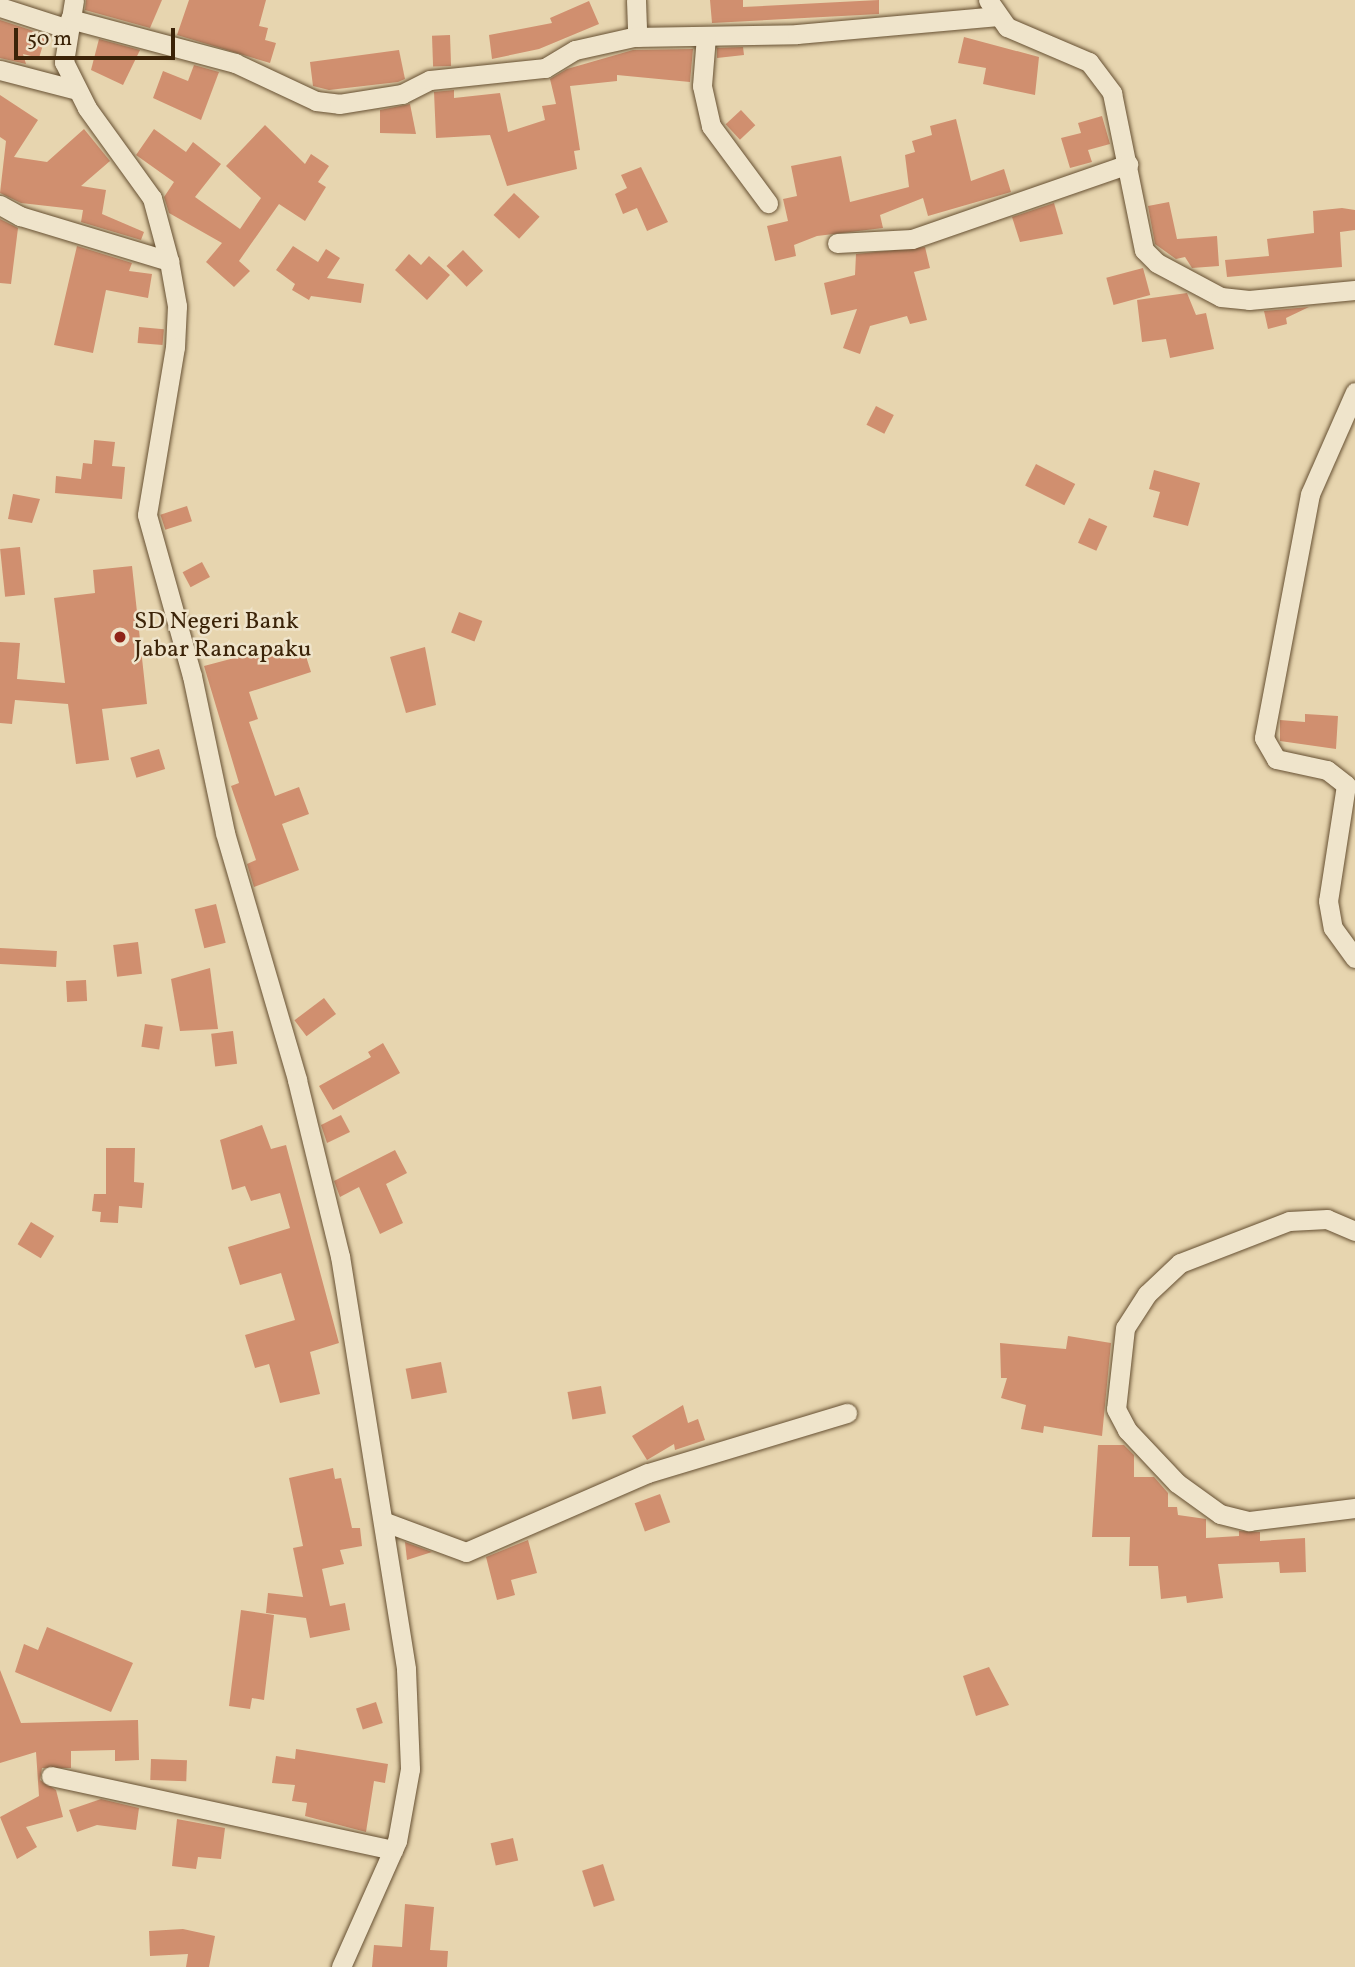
<!DOCTYPE html>
<html>
<head>
<meta charset="utf-8">
<style>
  body { margin:0 }
  #map { position:relative; width:1355px; height:1967px; overflow:hidden; background:#e7d5af; font-family:Vollkorn,serif }
  div>[style] { position:absolute }
  [style*='--x'] { left:calc(var(--x)*1px); top:calc(var(--y)*1px); width:calc(var(--w)*1px); rotate:calc(var(--a)*1deg) }
  .building>* { inset:0; background:#d08f6f; transform-origin:0 0 }
  .roads { filter:drop-shadow(0 0 2px #665032) drop-shadow(0 0 2px #665032) }
  .street>* { height:19px; margin:-9.5px; padding:0 9.5px; transform-origin:9.5px; border-radius:9.5px; background:#efe4cb }
  .dots>* { width:19px; height:19px; translate:-50% -50%; box-sizing:border-box; border:4px solid #efe4cb; border-radius:50% }
  span { translate:-50% -50%; white-space:nowrap; text-align:center; line-height:1.15; -webkit-text-stroke:5px #efe4cb; paint-order:stroke }
  .poi-label { font-size:24px; color:#3b2308 }
  .left { translate:0 -50%; text-align:left }
  .scale { position:absolute; left:14px; top:28px; width:161px; height:32px; box-sizing:border-box; border:4px solid #3b2308; border-top:0; padding-left:9px; font-size:21px; line-height:24px; white-space:nowrap; color:#3b2308; -webkit-text-stroke:5px #efe4cb; paint-order:stroke }
</style>
</head>
<body>
<div id="map">
  <div class="building">
    <i style="clip-path:polygon(86px 0,162px 0,150px 28px,85px 10px)"></i>
    <i style="clip-path:polygon(189px 0,266px 0,259px 26px,268px 28px,265px 40px,276px 43px,270px 63px,177px 35px)"></i>
    <i style="clip-path:polygon(710px 0,743px 0,743px 7px,879px 0,879px 14px,712px 23px)"></i>
    <i style="clip-path:polygon(589px 1px,599px 24px,539px 49px,492px 59px,489px 35px,552px 23px,550px 18px)"></i>
    <i style="clip-path:polygon(0 20px,46px 35px,39px 58px,23px 54px,26px 64px,0 58px)"></i>
    <i style="left:450px;top:35px;width:31px;height:18px;rotate:88deg"></i>
    <i style="clip-path:polygon(964px 37px,1039px 57px,1035px 95px,983px 84px,986px 68px,958px 63px)"></i>
    <i style="clip-path:polygon(99px 39px,140px 50px,123px 85px,91px 70px)"></i>
    <i style="clip-path:polygon(743px 47px,744px 55px,717px 58px,717px 48px)"></i>
    <i style="clip-path:polygon(693px 49px,690px 82px,617px 75px,617px 81px,570px 86px,580px 150px,574px 151px,577px 169px,507px 186px,490px 135px,436px 138px,434px 92px,454px 90px,454px 98px,500px 93px,508px 132px,545px 120px,542px 106px,556px 104px,550px 79px,567px 69px,633px 50px)"></i>
    <i style="clip-path:polygon(399px 50px,405px 79px,398px 82px,329px 90px,313px 86px,310px 62px)"></i>
    <i style="clip-path:polygon(194px 65px,219px 72px,201px 120px,153px 98px,163px 71px,188px 81px)"></i>
    <i style="clip-path:polygon(0 95px,38px 120px,14px 157px,47px 162px,84px 129px,110px 161px,81px 186px,106px 190px,102px 214px,144px 232px,141px 240px,81px 222px,83px 210px,21px 203px,0 193px,6px 141px,0 137px)"></i>
    <i style="clip-path:polygon(410px 104px,416px 134px,380px 133px,380px 110px)"></i>
    <i style="left:741px;top:110px;width:21px;height:21px;rotate:47deg"></i>
    <i style="clip-path:polygon(1102px 116px,1110px 144px,1088px 150px,1092px 162px,1070px 168px,1061px 138px,1081px 133px,1078px 123px)"></i>
    <i style="clip-path:polygon(956px 119px,971px 181px,1004px 169px,1011px 192px,928px 216px,923px 198px,880px 215px,883px 228px,817px 236px,794px 245px,796px 256px,775px 261px,767px 226px,788px 221px,783px 199px,797px 196px,791px 166px,841px 156px,850px 202px,909px 187px,905px 155px,915px 152px,912px 141px,932px 135px,930px 126px)"></i>
    <i style="clip-path:polygon(265px 125px,305px 164px,311px 154px,329px 166px,318px 182px,326px 187px,305px 221px,279px 204px,239px 261px,250px 271px,234px 287px,206px 262px,222px 243px,169px 213px,164px 197px,174px 182px,136px 155px,154px 129px,186px 152px,193px 142px,221px 164px,195px 197px,240px 229px,261px 198px,226px 166px)"></i>
    <i style="clip-path:polygon(641px 167px,668px 222px,647px 231px,637px 208px,623px 214px,615px 194px,627px 188px,621px 175px)"></i>
    <i style="left:514px;top:193px;width:35px;height:30px;rotate:43deg"></i>
    <i style="clip-path:polygon(1169px 202px,1177px 239px,1217px 236px,1219px 266px,1192px 268px,1185px 257px,1176px 259px,1155px 244px,1148px 206px)"></i>
    <i style="clip-path:polygon(1054px 203px,1063px 234px,1020px 242px,1012px 217px)"></i>
    <i style="clip-path:polygon(1342px 208px,1355px 210px,1355px 230px,1340px 232px,1342px 267px,1227px 277px,1225px 260px,1269px 256px,1267px 239px,1314px 233px,1313px 211px)"></i>
    <i style="clip-path:polygon(0 219px,18px 228px,11px 284px,0 283px)"></i>
    <i style="clip-path:polygon(77px 246px,132px 263px,129px 271px,152px 274px,148px 298px,106px 290px,93px 353px,54px 345px)"></i>
    <i style="clip-path:polygon(293px 246px,318px 262px,326px 249px,340px 258px,327px 278px,364px 284px,361px 303px,311px 296px,309px 300px,292px 290px,295px 284px,276px 270px)"></i>
    <i style="clip-path:polygon(925px 247px,930px 268px,914px 272px,927px 320px,910px 324px,907px 316px,870px 326px,860px 354px,843px 348px,857px 309px,831px 315px,824px 283px,855px 275px,856px 254px)"></i>
    <i style="left:463px;top:250px;width:29px;height:23px;rotate:46deg"></i>
    <i style="clip-path:polygon(409px 254px,421px 265px,429px 256px,450px 275px,427px 300px,395px 270px)"></i>
    <i style="left:1143px;top:268px;width:28px;height:38px;rotate:75deg"></i>
    <i style="clip-path:polygon(1187px 293px,1196px 315px,1206px 313px,1214px 349px,1170px 358px,1166px 339px,1142px 342px,1137px 300px)"></i>
    <i style="clip-path:polygon(1309px 307px,1286px 318px,1287px 324px,1268px 329px,1264px 311px)"></i>
    <i style="left:139px;top:327px;width:25px;height:16px;rotate:5deg"></i>
    <i style="left:876px;top:406px;width:20px;height:21px;rotate:27deg"></i>
    <i style="clip-path:polygon(94px 440px,115px 442px,112px 466px,125px 467px,122px 499px,55px 493px,56px 476px,81px 479px,83px 463px,92px 464px)"></i>
    <i style="left:1036px;top:464px;width:44px;height:24px;rotate:27deg"></i>
    <i style="clip-path:polygon(1154px 470px,1200px 483px,1188px 526px,1153px 517px,1160px 492px,1149px 489px)"></i>
    <i style="clip-path:polygon(13px 494px,40px 499px,32px 523px,8px 519px)"></i>
    <i style="left:187px;top:506px;width:16px;height:28px;rotate:72deg"></i>
    <i style="left:1089px;top:518px;width:20px;height:27px;rotate:24deg"></i>
    <i style="left:20px;top:547px;width:48px;height:20px;rotate:84deg"></i>
    <i style="left:202px;top:562px;width:17px;height:22px;rotate:62deg"></i>
    <i style="clip-path:polygon(132px 566px,147px 704px,102px 709px,109px 760px,76px 764px,68px 704px,15px 700px,12px 724px,0 723px,0 642px,20px 643px,17px 679px,65px 683px,54px 598px,95px 593px,93px 570px)"></i>
    <i style="left:459px;top:612px;width:25px;height:22px;rotate:21deg"></i>
    <i style="clip-path:polygon(291px 643px,294px 653px,304px 650px,311px 672px,249px 692px,258px 719px,249px 722px,275px 796px,299px 787px,309px 814px,282px 824px,299px 870px,254px 887px,247px 864px,256px 860px,231px 786px,239px 783px,204px 666px)"></i>
    <i style="clip-path:polygon(425px 647px,436px 705px,406px 713px,390px 657px)"></i>
    <i style="clip-path:polygon(1305px 714px,1338px 716px,1336px 749px,1280px 741px,1280px 720px,1305px 722px)"></i>
    <i style="left:159px;top:749px;width:21px;height:30px;rotate:73deg"></i>
    <i style="left:216px;top:904px;width:40px;height:22px;rotate:76deg"></i>
    <i style="left:138px;top:942px;width:32px;height:25px;rotate:83deg"></i>
    <i style="left:0;top:948px;width:57px;height:16px;rotate:3deg"></i>
    <i style="clip-path:polygon(210px 968px,218px 1029px,180px 1031px,171px 979px)"></i>
    <i style="left:86px;top:980px;width:21px;height:20px;rotate:87deg"></i>
    <i style="left:324px;top:998px;width:20px;height:37px;rotate:53deg"></i>
    <i style="left:145px;top:1024px;width:18px;height:23px;rotate:9deg"></i>
    <i style="left:233px;top:1031px;width:33px;height:22px;rotate:83deg"></i>
    <i style="clip-path:polygon(383px 1043px,400px 1073px,333px 1110px,319px 1086px,371px 1057px,368px 1052px)"></i>
    <i style="clip-path:polygon(341px 1115px,350px 1132px,327px 1143px,321px 1125px)"></i>
    <i style="clip-path:polygon(262px 1125px,271px 1149px,286px 1145px,339px 1343px,310px 1352px,320px 1394px,280px 1403px,269px 1364px,255px 1368px,245px 1335px,295px 1320px,281px 1273px,240px 1285px,228px 1247px,290px 1228px,280px 1193px,251px 1201px,245px 1186px,232px 1190px,220px 1140px)"></i>
    <i style="clip-path:polygon(106px 1148px,135px 1148px,134px 1182px,144px 1183px,142px 1208px,119px 1206px,118px 1223px,100px 1222px,101px 1212px,92px 1211px,94px 1194px,106px 1194px)"></i>
    <i style="clip-path:polygon(395px 1150px,407px 1173px,386px 1184px,403px 1223px,380px 1234px,359px 1187px,340px 1197px,334px 1181px)"></i>
    <i style="left:31px;top:1222px;width:27px;height:26px;rotate:31deg"></i>
    <i style="clip-path:polygon(1068px 1336px,1111px 1343px,1102px 1436px,1044px 1426px,1043px 1433px,1021px 1429px,1026px 1405px,1001px 1398px,1007px 1378px,1001px 1378px,1000px 1343px,1066px 1349px)"></i>
    <i style="left:441px;top:1362px;width:31px;height:36px;rotate:79deg"></i>
    <i style="left:601px;top:1386px;width:28px;height:34px;rotate:80deg"></i>
    <i style="clip-path:polygon(683px 1405px,688px 1423px,698px 1419px,705px 1440px,675px 1450px,674px 1444px,647px 1460px,632px 1436px)"></i>
    <i style="clip-path:polygon(1098px 1445px,1124px 1445px,1134px 1455px,1134px 1477px,1154px 1477px,1168px 1493px,1168px 1507px,1177px 1507px,1178px 1515px,1206px 1519px,1206px 1538px,1239px 1536px,1239px 1531px,1260px 1532px,1260px 1541px,1305px 1538px,1306px 1572px,1280px 1573px,1279px 1562px,1218px 1564px,1223px 1598px,1187px 1603px,1186px 1596px,1161px 1599px,1158px 1566px,1129px 1566px,1130px 1537px,1092px 1537px)"></i>
    <i style="clip-path:polygon(333px 1468px,335px 1479px,341px 1478px,352px 1528px,360px 1528px,362px 1546px,340px 1550px,344px 1564px,322px 1569px,330px 1606px,345px 1603px,350px 1630px,310px 1638px,306px 1618px,266px 1613px,268px 1593px,303px 1597px,293px 1548px,303px 1546px,289px 1478px)"></i>
    <i style="left:660px;top:1494px;width:30px;height:27px;rotate:70deg"></i>
    <i style="clip-path:polygon(528px 1540px,537px 1573px,511px 1580px,515px 1595px,497px 1600px,486px 1557px)"></i>
    <i style="clip-path:polygon(405px 1542px,432px 1552px,407px 1560px)"></i>
    <i style="clip-path:polygon(241px 1610px,274px 1615px,264px 1700px,252px 1698px,250px 1709px,229px 1706px)"></i>
    <i style="clip-path:polygon(47px 1627px,133px 1663px,111px 1712px,15px 1672px,24px 1644px,38px 1650px)"></i>
    <i style="clip-path:polygon(989px 1667px,1009px 1705px,976px 1716px,963px 1676px)"></i>
    <i style="clip-path:polygon(0 1670px,21px 1723px,138px 1720px,139px 1760px,115px 1761px,115px 1750px,71px 1751px,71px 1768px,42px 1768px,40px 1780px,56px 1790px,63px 1817px,26px 1827px,37px 1847px,17px 1859px,0 1817px,39px 1796px,36px 1752px,0 1763px)"></i>
    <i style="left:376px;top:1702px;width:22px;height:21px;rotate:72deg"></i>
    <i style="clip-path:polygon(296px 1749px,388px 1764px,385px 1783px,374px 1781px,366px 1832px,305px 1816px,307px 1803px,292px 1801px,295px 1785px,272px 1783px,276px 1756px,295px 1759px)"></i>
    <i style="left:151px;top:1759px;width:36px;height:21px;rotate:2deg"></i>
    <i style="clip-path:polygon(101px 1799px,139px 1808px,136px 1830px,97px 1825px,77px 1832px,69px 1810px)"></i>
    <i style="clip-path:polygon(177px 1819px,225px 1828px,221px 1859px,198px 1857px,196px 1869px,172px 1866px)"></i>
    <i style="left:513px;top:1838px;width:23px;height:23px;rotate:77deg"></i>
    <i style="left:603px;top:1864px;width:38px;height:22px;rotate:72deg"></i>
    <i style="clip-path:polygon(405px 1904px,434px 1907px,430px 1950px,448px 1951px,447px 1967px,372px 1967px,374px 1945px,402px 1947px)"></i>
    <i style="clip-path:polygon(183px 1929px,215px 1936px,209px 1967px,186px 1967px,188px 1954px,150px 1956px,149px 1931px)"></i>
  </div>
  <div class="roads">
    <div class="street">
      <i style="--x:74;--y:0;--w:63;--a:99.2"></i>
      <i style="--x:64;--y:62;--w:51;--a:63.4"></i>
      <i style="--x:87;--y:108;--w:111;--a:54.2"></i>
      <i style="--x:152;--y:198;--w:65;--a:74.9"></i>
      <i style="--x:169;--y:261;--w:46;--a:79.9"></i>
      <i style="--x:177;--y:306;--w:41;--a:92.8"></i>
      <i style="--x:175;--y:347;--w:170;--a:99.5"></i>
      <i style="--x:147;--y:515;--w:167;--a:74.4"></i>
      <i style="--x:192;--y:676;--w:160;--a:78.1"></i>
      <i style="--x:225;--y:833;--w:257;--a:73.7"></i>
      <i style="--x:297;--y:1080;--w:181;--a:76.3"></i>
      <i style="--x:340;--y:1256;--w:418;--a:80.9"></i>
      <i style="--x:406;--y:1669;--w:100;--a:87.7"></i>
      <i style="--x:410;--y:1769;--w:73;--a:100.2"></i>
      <i style="--x:397;--y:1841;--w:138;--a:114"></i>
      <i style="--x:636;--y:0;--w:37;--a:88"></i>
      <i style="--x:988;--y:0;--w:33;--a:55"></i>
      <i style="--x:1007;--y:27;--w:89;--a:23.1"></i>
      <i style="--x:1089;--y:62;--w:39;--a:53"></i>
      <i style="--x:1112;--y:93;--w:160;--a:78.5"></i>
      <i style="--x:1144;--y:250;--w:18;--a:45"></i>
      <i style="--x:1157;--y:263;--w:72;--a:28"></i>
      <i style="--x:1221;--y:297;--w:28;--a:6"></i>
      <i style="--x:1249;--y:300;--w:106;--a:-5.4"></i>
      <i style="--x:0;--y:7;--w:71;--a:17.9"></i>
      <i style="--x:70;--y:19;--w:171;--a:14.9"></i>
      <i style="--x:235;--y:63;--w:89;--a:25.1"></i>
      <i style="--x:316;--y:101;--w:23;--a:7"></i>
      <i style="--x:339;--y:104;--w:64;--a:-9"></i>
      <i style="--x:402;--y:94;--w:31;--a:-27"></i>
      <i style="--x:430;--y:80;--w:116;--a:-6"></i>
      <i style="--x:545;--y:68;--w:35;--a:-31"></i>
      <i style="--x:575;--y:50;--w:59;--a:-12.6"></i>
      <i style="--x:633;--y:37;--w:164;--a:-1"></i>
      <i style="--x:797;--y:34;--w:202;--a:-5.1"></i>
      <i style="--x:706;--y:36;--w:50;--a:94.6"></i>
      <i style="--x:702;--y:86;--w:41;--a:77.3"></i>
      <i style="--x:711;--y:126;--w:96;--a:53.5"></i>
      <i style="--x:0;--y:70;--w:80;--a:14.6"></i>
      <i style="--x:0;--y:205;--w:23;--a:29"></i>
      <i style="--x:20;--y:216;--w:156;--a:16.8"></i>
      <i style="--x:837;--y:243;--w:75;--a:-3.1"></i>
      <i style="--x:912;--y:239;--w:229;--a:-19.1"></i>
      <i style="--x:1355;--y:392;--w:111;--a:113.8"></i>
      <i style="--x:1310;--y:494;--w:248;--a:100.7"></i>
      <i style="--x:1264;--y:738;--w:24;--a:60"></i>
      <i style="--x:1276;--y:759;--w:52;--a:12.2"></i>
      <i style="--x:1327;--y:770;--w:24;--a:38"></i>
      <i style="--x:1346;--y:785;--w:117;--a:98.8"></i>
      <i style="--x:1328;--y:901;--w:27;--a:80"></i>
      <i style="--x:1333;--y:928;--w:37;--a:54"></i>
      <i style="--x:1355;--y:1231;--w:30;--a:-157"></i>
      <i style="--x:1327;--y:1219;--w:38;--a:177"></i>
      <i style="--x:1289;--y:1221;--w:117;--a:158.9"></i>
      <i style="--x:1180;--y:1263;--w:45;--a:136.8"></i>
      <i style="--x:1147;--y:1294;--w:40;--a:122.9"></i>
      <i style="--x:1125;--y:1328;--w:81;--a:96.3"></i>
      <i style="--x:1116;--y:1409;--w:24;--a:62"></i>
      <i style="--x:1127;--y:1430;--w:73;--a:46.7"></i>
      <i style="--x:1177;--y:1483;--w:53;--a:35.8"></i>
      <i style="--x:1220;--y:1514;--w:30;--a:14"></i>
      <i style="--x:1249;--y:1521;--w:107;--a:-7"></i>
      <i style="--x:385;--y:1522;--w:86;--a:20.3"></i>
      <i style="--x:466;--y:1552;--w:198;--a:-23.5"></i>
      <i style="--x:648;--y:1473;--w:208;--a:-16.8"></i>
      <i style="--x:51;--y:1776;--w:350;--a:12.2"></i>
    </div>
  </div>
  <div class="dots">
    <i style="left:120px;top:637px;background:#8f2418"></i>
  </div>
  <div class="poi-label">
    <span class="left" style="left:134px;top:637px">SD Negeri Bank<br>Jabar Rancapaku</span>
  </div>
  <div class="scale">50 m</div>
</div>
</body>
</html>
